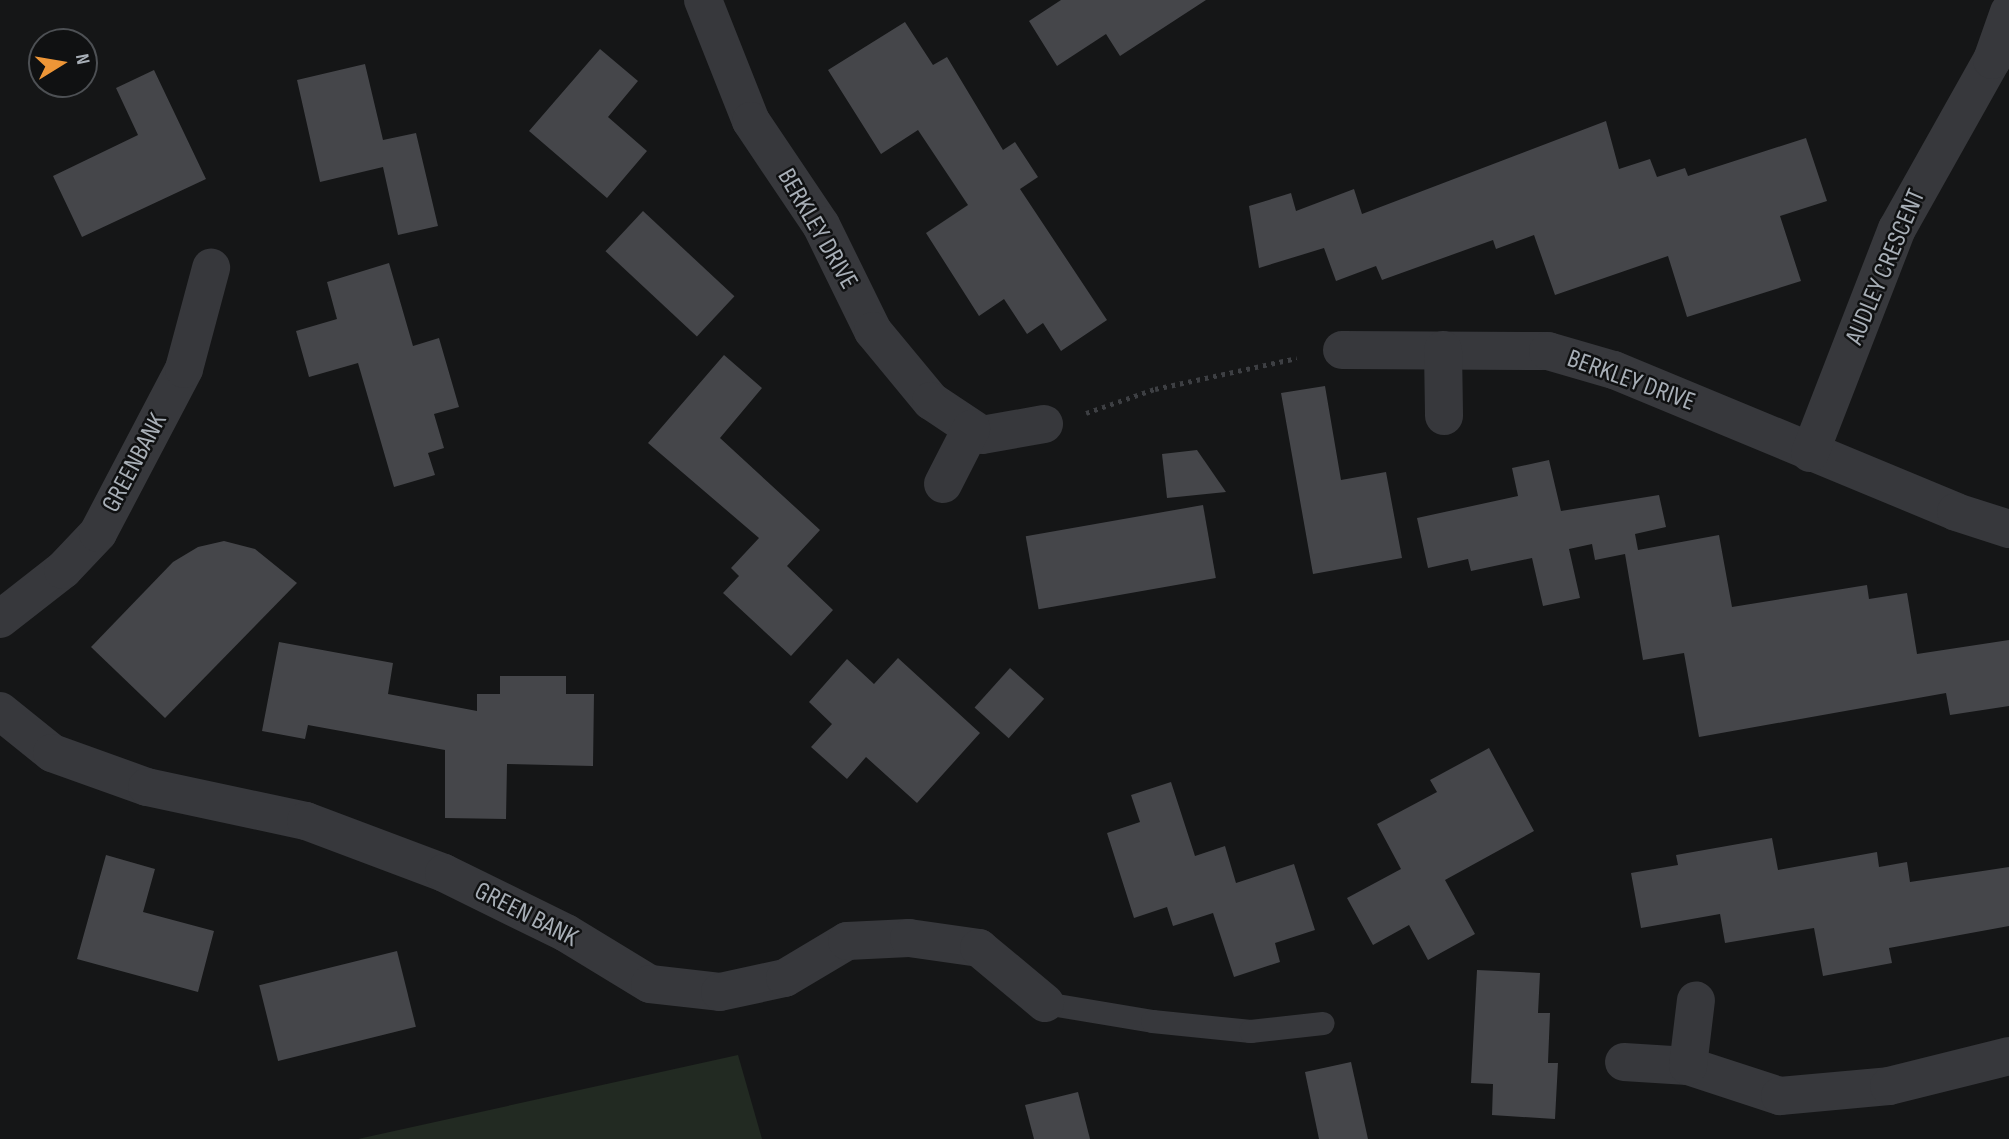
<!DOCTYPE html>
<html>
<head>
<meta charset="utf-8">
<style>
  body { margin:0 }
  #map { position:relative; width:2009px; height:1139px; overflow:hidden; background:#151617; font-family:"Sofia Sans Condensed",sans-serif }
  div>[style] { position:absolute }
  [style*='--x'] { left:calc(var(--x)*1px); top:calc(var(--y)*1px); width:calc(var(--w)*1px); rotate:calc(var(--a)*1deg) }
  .green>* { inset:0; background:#222a22 }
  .building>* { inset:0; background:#45464a; transform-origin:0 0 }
  .path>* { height:4.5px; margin-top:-2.25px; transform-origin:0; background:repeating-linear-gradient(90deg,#3d3f43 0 3.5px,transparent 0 8.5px) }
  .lane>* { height:23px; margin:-11.5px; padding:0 11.5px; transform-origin:11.5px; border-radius:11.5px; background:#37383c }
  .street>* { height:38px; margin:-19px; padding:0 19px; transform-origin:19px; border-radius:19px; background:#37383c }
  span { translate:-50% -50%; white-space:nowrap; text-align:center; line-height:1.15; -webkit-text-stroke:5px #101112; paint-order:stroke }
  .street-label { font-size:26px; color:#a8afb7 }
  .north { position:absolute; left:28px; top:28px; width:70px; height:70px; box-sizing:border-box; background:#101112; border:2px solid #4d5054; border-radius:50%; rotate:79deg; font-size:19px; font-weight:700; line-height:28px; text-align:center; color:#a8afb7 }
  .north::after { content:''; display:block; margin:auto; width:24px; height:32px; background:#ee9637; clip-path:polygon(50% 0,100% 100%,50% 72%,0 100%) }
</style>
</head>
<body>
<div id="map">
  <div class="green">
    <i style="clip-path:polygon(738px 1055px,762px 1139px,358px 1139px)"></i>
  </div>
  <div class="building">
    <i style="clip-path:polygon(1061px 0,1206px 0,1120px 56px,1106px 34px,1057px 66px,1029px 21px)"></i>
    <i style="clip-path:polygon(905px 22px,933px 65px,947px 57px,1003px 150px,1015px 142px,1038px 177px,1020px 189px,1107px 320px,1061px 351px,1043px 323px,1027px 334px,1004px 299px,979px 316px,926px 233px,968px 205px,918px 130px,881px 154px,828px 70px)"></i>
    <i style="clip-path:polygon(600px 49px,638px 81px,608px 117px,647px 151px,607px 198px,529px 131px)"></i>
    <i style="clip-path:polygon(365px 64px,383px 140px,416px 133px,438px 226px,398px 235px,383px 167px,320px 182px,297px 80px)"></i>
    <i style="clip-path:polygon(154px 70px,206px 179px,82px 237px,53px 176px,138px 135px,116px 88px)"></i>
    <i style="clip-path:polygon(1606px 121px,1619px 169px,1650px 159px,1657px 177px,1685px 168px,1688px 176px,1806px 138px,1827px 201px,1780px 216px,1801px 281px,1687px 317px,1668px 256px,1555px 295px,1534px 235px,1496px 249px,1493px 240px,1382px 280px,1376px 266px,1336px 281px,1324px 248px,1259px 268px,1249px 206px,1291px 193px,1296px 211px,1354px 189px,1362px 214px)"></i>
    <i style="left:643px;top:211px;width:125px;height:55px;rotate:43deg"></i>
    <i style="clip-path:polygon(389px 263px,413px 346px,439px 338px,459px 407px,434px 414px,444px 448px,428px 453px,435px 475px,394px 487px,358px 363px,309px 377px,296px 331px,337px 319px,327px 282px)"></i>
    <i style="clip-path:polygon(724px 355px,762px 388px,720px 438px,820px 530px,787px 566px,833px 610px,791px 656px,723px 593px,739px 576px,731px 568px,759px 538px,648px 443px)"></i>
    <i style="clip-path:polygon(1325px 386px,1341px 480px,1386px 472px,1402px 558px,1313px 574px,1281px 393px)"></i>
    <i style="clip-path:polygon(1197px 450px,1226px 492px,1167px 498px,1162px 454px)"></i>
    <i style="clip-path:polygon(1549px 460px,1561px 511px,1659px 495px,1666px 527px,1635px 534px,1638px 550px,1719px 535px,1732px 607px,1867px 585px,1869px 599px,1907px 593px,1917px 654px,2009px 640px,2009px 706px,1950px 715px,1946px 693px,1699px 737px,1684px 653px,1643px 660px,1625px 554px,1595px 560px,1592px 544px,1569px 549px,1580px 598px,1543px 606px,1532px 558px,1471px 571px,1468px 559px,1428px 568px,1417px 518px,1518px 496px,1512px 468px)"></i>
    <i style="left:1203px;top:505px;width:74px;height:180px;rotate:80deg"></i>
    <i style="clip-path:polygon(224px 541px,255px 549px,297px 583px,165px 718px,91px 647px,173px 562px,198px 547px)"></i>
    <i style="clip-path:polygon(279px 642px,393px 663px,388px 694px,477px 711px,477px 694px,500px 694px,500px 676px,566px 676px,566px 694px,594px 694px,593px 766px,507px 764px,506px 819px,445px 818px,445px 750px,308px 725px,305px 739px,262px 731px)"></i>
    <i style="clip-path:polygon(898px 658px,980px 733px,917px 803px,866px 757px,847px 779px,811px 747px,832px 724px,809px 702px,847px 659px,874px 684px)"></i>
    <i style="left:1010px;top:668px;width:46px;height:53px;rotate:42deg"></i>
    <i style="clip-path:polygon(1489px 748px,1534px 831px,1445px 880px,1475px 934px,1428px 960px,1409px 925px,1373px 945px,1347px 898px,1401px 869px,1377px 824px,1437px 792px,1430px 780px)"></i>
    <i style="clip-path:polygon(1171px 782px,1195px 856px,1225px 846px,1236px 883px,1294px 864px,1315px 930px,1275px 943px,1280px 962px,1234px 977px,1213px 913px,1173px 926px,1167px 907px,1134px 918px,1107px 833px,1140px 822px,1131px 795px)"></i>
    <i style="clip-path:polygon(1772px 838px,1778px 870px,1877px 852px,1879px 867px,1907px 862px,1910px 882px,2009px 867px,2009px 926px,1889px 948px,1892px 963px,1823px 976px,1814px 928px,1725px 943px,1720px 914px,1641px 928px,1631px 873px,1678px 865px,1676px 855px)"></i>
    <i style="clip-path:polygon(106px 855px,155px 869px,143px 912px,214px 931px,198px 992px,77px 959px)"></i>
    <i style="left:397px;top:951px;width:78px;height:142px;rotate:76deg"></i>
    <i style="clip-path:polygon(1477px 970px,1540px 973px,1538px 1013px,1550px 1013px,1548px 1063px,1558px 1063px,1555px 1119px,1492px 1115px,1493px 1084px,1471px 1083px)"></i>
    <i style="clip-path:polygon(1351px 1062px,1368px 1139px,1319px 1139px,1305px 1072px)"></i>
    <i style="clip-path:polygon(1078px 1092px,1090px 1139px,1034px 1139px,1025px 1105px)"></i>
  </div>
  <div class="path">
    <i style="--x:1086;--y:413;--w:73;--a:-19.2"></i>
    <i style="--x:1155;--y:389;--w:145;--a:-12.3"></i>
  </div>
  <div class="lane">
    <i style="--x:1045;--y:1003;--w:109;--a:9.5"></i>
    <i style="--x:1152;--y:1021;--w:99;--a:5.8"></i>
    <i style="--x:1250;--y:1031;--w:73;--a:-6.3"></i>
  </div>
  <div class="street">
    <i style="--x:703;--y:0;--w:130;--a:68.4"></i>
    <i style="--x:751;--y:121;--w:125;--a:56.1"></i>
    <i style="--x:821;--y:225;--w:118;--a:63.9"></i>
    <i style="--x:873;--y:331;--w:91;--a:50.4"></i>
    <i style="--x:931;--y:401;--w:61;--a:33.7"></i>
    <i style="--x:982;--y:435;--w:63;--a:-10.1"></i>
    <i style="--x:1342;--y:350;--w:206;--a:0.3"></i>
    <i style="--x:1548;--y:351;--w:69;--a:16.1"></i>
    <i style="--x:1614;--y:370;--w:370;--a:22.5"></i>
    <i style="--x:1956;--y:512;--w:56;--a:17.8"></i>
    <i style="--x:1443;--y:350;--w:66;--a:89.1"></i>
    <i style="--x:1810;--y:453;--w:240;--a:-68.8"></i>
    <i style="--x:1897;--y:229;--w:194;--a:-60.7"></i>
    <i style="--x:1992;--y:60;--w:51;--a:-70.5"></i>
    <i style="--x:943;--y:484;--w:62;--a:-63"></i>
    <i style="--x:0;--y:619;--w:80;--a:-37.9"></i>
    <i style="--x:63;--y:570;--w:51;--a:-46.6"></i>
    <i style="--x:98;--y:533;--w:185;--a:-62.3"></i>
    <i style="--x:184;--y:369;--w:105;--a:-75"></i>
    <i style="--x:0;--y:711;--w:67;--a:38.9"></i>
    <i style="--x:52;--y:753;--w:101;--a:19.7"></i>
    <i style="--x:147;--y:787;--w:163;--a:12.1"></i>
    <i style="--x:306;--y:821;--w:147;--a:20.6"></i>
    <i style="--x:444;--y:873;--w:136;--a:26.2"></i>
    <i style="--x:566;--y:933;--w:98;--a:31.3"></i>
    <i style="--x:650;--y:984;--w:70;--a:6.5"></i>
    <i style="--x:720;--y:992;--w:66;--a:-12.2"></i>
    <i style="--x:785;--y:978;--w:72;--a:-30.8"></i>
    <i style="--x:847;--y:941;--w:62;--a:-2.8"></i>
    <i style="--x:909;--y:938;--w:71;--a:8.1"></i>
    <i style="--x:979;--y:948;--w:86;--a:39.8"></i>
    <i style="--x:1624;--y:1062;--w:64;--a:3.6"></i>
    <i style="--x:1688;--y:1066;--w:97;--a:18.1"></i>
    <i style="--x:1780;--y:1096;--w:109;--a:-5.2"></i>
    <i style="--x:1889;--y:1086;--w:124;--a:-14"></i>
    <i style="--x:1688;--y:1066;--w:66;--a:-83.1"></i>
  </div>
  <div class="street-label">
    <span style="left:817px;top:229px;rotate:60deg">BERKLEY DRIVE</span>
    <span style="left:1886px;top:267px;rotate:-67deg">AUDLEY CRESCENT</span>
    <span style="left:1631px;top:381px;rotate:20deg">BERKLEY DRIVE</span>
    <span style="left:135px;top:463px;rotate:-62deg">GREENBANK</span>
    <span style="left:526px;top:915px;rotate:27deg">GREEN BANK</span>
  </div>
  <div class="north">N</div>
</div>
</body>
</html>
